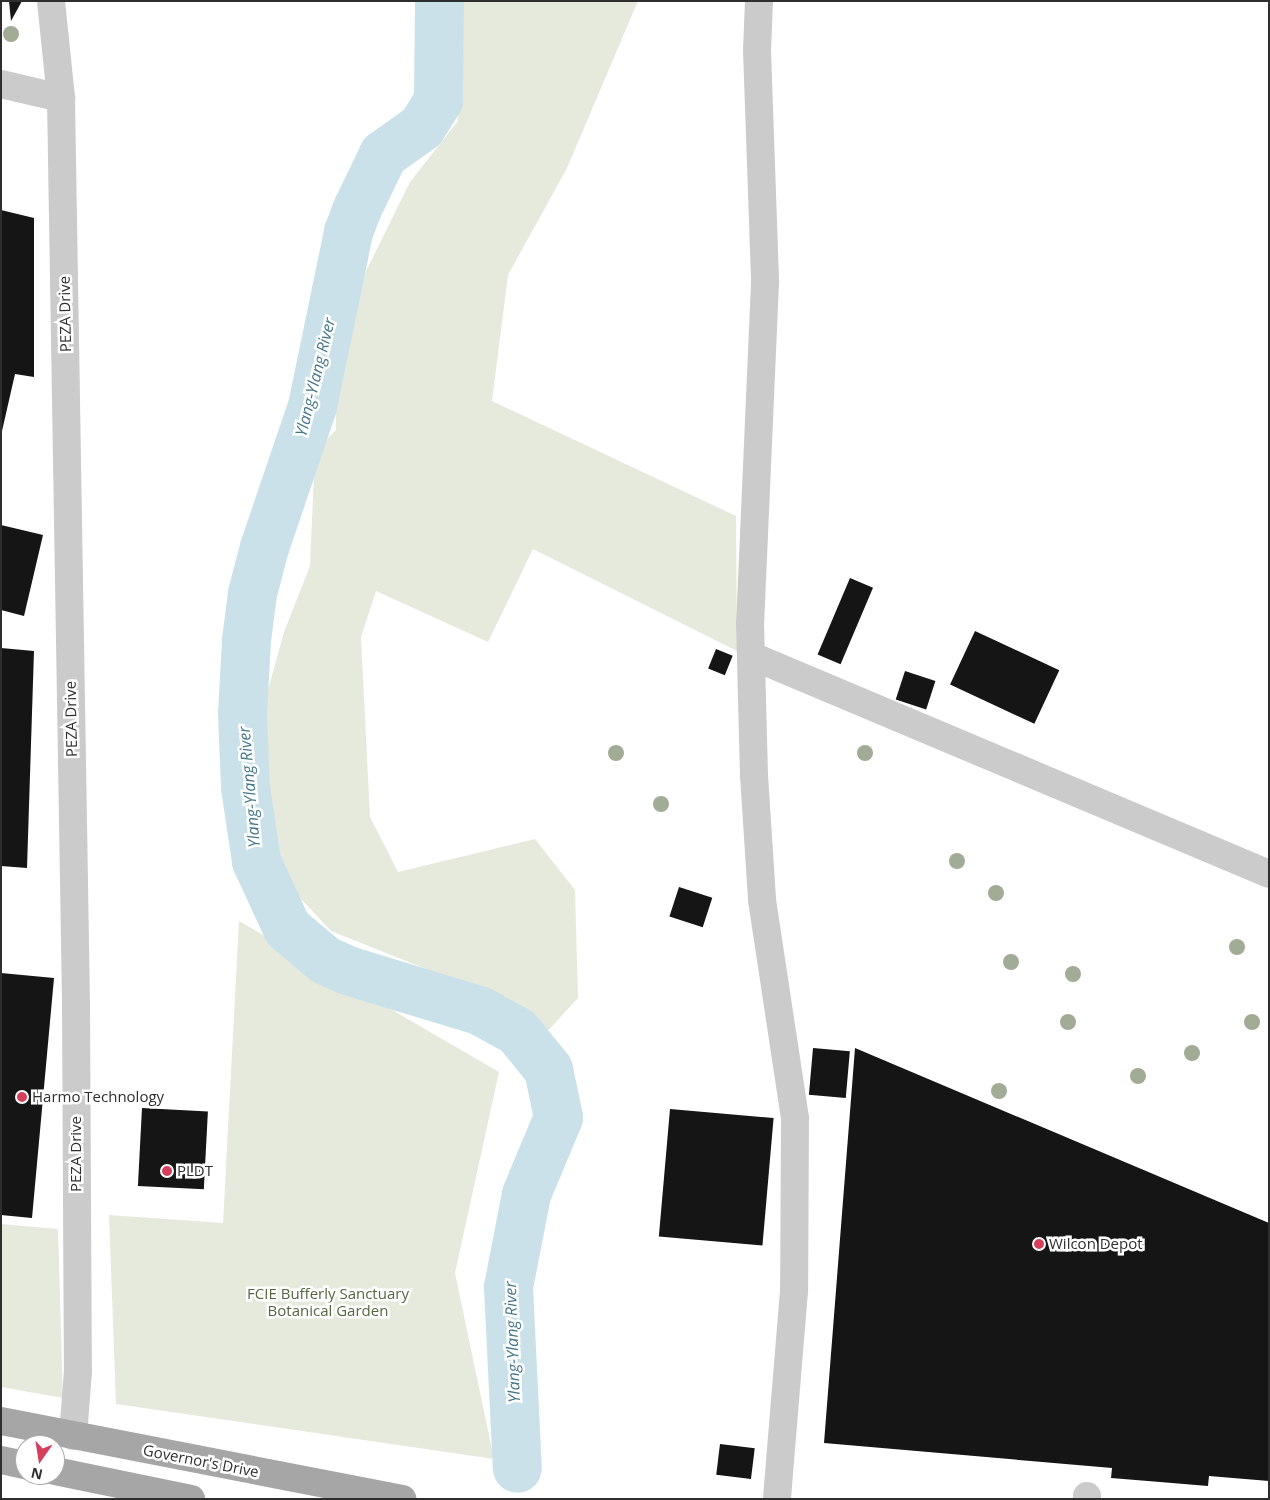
<!DOCTYPE html>
<html>
<head>
<meta charset="utf-8">
<style>
  body { margin:0 }
  #map { position:relative; width:1270px; height:1500px; overflow:hidden; background:#fff; font-family:"Open Sans",sans-serif }
  div>[style] { position:absolute }
  [style*='--x'] { left:calc(var(--x)*1px); top:calc(var(--y)*1px); width:calc(var(--w)*1px); rotate:calc(var(--a)*1deg) }
  .green>* { inset:0; background:#e6eadd }
  .river>* { height:49px; margin:-24.5px; padding:0 24.5px; transform-origin:24.5px; border-radius:24.5px; background:#cbe1e9 }
  .building>* { inset:0; background:#151515; transform-origin:0 0 }
  .minor>* { height:28px; margin:-14px; padding:0 14px; transform-origin:14px; border-radius:14px; background:#cbcbcb }
  .major>* { height:28px; margin:-14px; padding:0 14px; transform-origin:14px; border-radius:14px; background:#a6a6a6 }
  .trees>* { width:16px; height:16px; margin:-8px; border-radius:50%; background:#a2ab95 }
  .dots>* { width:14px; height:14px; translate:-50% -50%; box-sizing:border-box; border:2px solid #fff; border-radius:50% }
  span { translate:-50% -50%; white-space:nowrap; text-align:center; line-height:1.15; -webkit-text-stroke:5px #fff; paint-order:stroke }
  .street-label { font-size:15px; color:#2e2e2e }
  .poi-label { font-size:15px; color:#2e2e2e }
  .left { translate:0 -50%; text-align:left }
  .park-label { font-size:15px; color:#56663f }
  .water-label { font-size:16px; color:#437689; font-style:italic }
  .frame { position:absolute; inset:0; border:2px solid #2e2e2e; pointer-events:none }
  .north { position:absolute; left:15px; top:1435px; width:50px; height:50px; box-sizing:border-box; background:#fff; border:1px solid #ababab; border-radius:50%; rotate:193deg; font-size:14px; font-weight:700; line-height:20px; text-align:center; color:#2e2e2e }
  .north::after { content:''; display:block; margin:auto; width:18px; height:22px; background:#d63f5c; clip-path:polygon(50% 0,100% 100%,50% 72%,0 100%) }
</style>
</head>
<body>
<div id="map">
  <div class="green">
    <i style="clip-path:polygon(456px 1px,638px 1px,567px 168px,508px 275px,492px 401px,736px 516px,737px 651px,533px 549px,488px 642px,376px 591px,361px 637px,370px 817px,398px 872px,535px 839px,575px 890px,578px 998px,545px 1034px,484px 992px,331px 931px,285px 882px,253px 782px,253px 744px,284px 632px,310px 566px,315px 451px,336px 430px,335px 334px,410px 182px,458px 121px)"></i>
    <i style="clip-path:polygon(239px 921px,499px 1072px,455px 1273px,494px 1459px,116px 1404px,109px 1215px,223px 1223px)"></i>
    <i style="clip-path:polygon(1px 1224px,58px 1229px,63px 1398px,1px 1387px)"></i>
  </div>
  <div class="river">
    <i style="--x:439;--y:1;--w:99;--a:90.6"></i>
    <i style="--x:438;--y:100;--w:32;--a:122"></i>
    <i style="--x:421;--y:127;--w:47;--a:144.6"></i>
    <i style="--x:383;--y:154;--w:60;--a:115.7"></i>
    <i style="--x:357;--y:208;--w:26;--a:111"></i>
    <i style="--x:348;--y:232;--w:178;--a:101.7"></i>
    <i style="--x:312;--y:406;--w:149;--a:108.8"></i>
    <i style="--x:264;--y:547;--w:48;--a:104.6"></i>
    <i style="--x:252;--y:593;--w:47;--a:97.3"></i>
    <i style="--x:246;--y:640;--w:73;--a:93.1"></i>
    <i style="--x:242;--y:713;--w:74;--a:87.7"></i>
    <i style="--x:245;--y:787;--w:75;--a:81.5"></i>
    <i style="--x:256;--y:861;--w:74;--a:65.2"></i>
    <i style="--x:287;--y:928;--w:50;--a:40.1"></i>
    <i style="--x:325;--y:960;--w:24;--a:24"></i>
    <i style="--x:347;--y:970;--w:138;--a:16.9"></i>
    <i style="--x:479;--y:1010;--w:43;--a:28.9"></i>
    <i style="--x:517;--y:1031;--w:49;--a:50.8"></i>
    <i style="--x:548;--y:1069;--w:49;--a:78.2"></i>
    <i style="--x:558;--y:1117;--w:83;--a:112.6"></i>
    <i style="--x:526;--y:1194;--w:95;--a:101"></i>
    <i style="--x:508;--y:1287;--w:181;--a:87.2"></i>
  </div>
  <div class="building">
    <i style="clip-path:polygon(9px 1px,22px 1px,11px 21px)"></i>
    <i style="clip-path:polygon(1px 210px,34px 218px,34px 377px,15px 374px,2px 431px)"></i>
    <i style="clip-path:polygon(1px 525px,43px 535px,24px 616px,1px 610px)"></i>
    <i style="left:850px;top:578px;width:25px;height:83px;rotate:23deg"></i>
    <i style="left:975px;top:631px;width:93px;height:59px;rotate:25deg"></i>
    <i style="clip-path:polygon(1px 648px,34px 651px,27px 868px,1px 866px)"></i>
    <i style="left:716px;top:649px;width:18px;height:21px;rotate:22deg"></i>
    <i style="left:905px;top:671px;width:32px;height:30px;rotate:18deg"></i>
    <i style="left:679px;top:887px;width:35px;height:31px;rotate:18deg"></i>
    <i style="clip-path:polygon(1px 973px,54px 978px,32px 1218px,1px 1215px)"></i>
    <i style="left:813px;top:1048px;width:37px;height:47px;rotate:5deg"></i>
    <i style="clip-path:polygon(855px 1048px,1269px 1223px,1269px 1481px,1209px 1476px,1208px 1486px,1160px 1482px,1111px 1478px,1112px 1468px,824px 1443px)"></i>
    <i style="left:142px;top:1108px;width:66px;height:78px;rotate:3deg"></i>
    <i style="left:670px;top:1109px;width:104px;height:128px;rotate:5deg"></i>
    <i style="left:720px;top:1444px;width:35px;height:31px;rotate:7deg"></i>
  </div>
  <div class="minor">
    <i style="--x:51;--y:1;--w:98;--a:84.1"></i>
    <i style="--x:61;--y:98;--w:909;--a:89.05"></i>
    <i style="--x:76;--y:1007;--w:364;--a:89.7"></i>
    <i style="--x:78;--y:1371;--w:65;--a:94.4"></i>
    <i style="--x:759;--y:1;--w:49;--a:92.3"></i>
    <i style="--x:757;--y:50;--w:233;--a:88"></i>
    <i style="--x:765;--y:283;--w:339;--a:92.5"></i>
    <i style="--x:750;--y:622;--w:153;--a:88.5"></i>
    <i style="--x:754;--y:775;--w:125;--a:86.3"></i>
    <i style="--x:762;--y:900;--w:220;--a:81.4"></i>
    <i style="--x:795;--y:1118;--w:173;--a:90.3"></i>
    <i style="--x:794;--y:1291;--w:209;--a:94.7"></i>
    <i style="--x:1;--y:84;--w:62;--a:13.1"></i>
    <i style="--x:752;--y:656;--w:561;--a:22.86"></i>
    <i style="--x:1087;--y:1499;--w:3;--a:-90"></i>
  </div>
  <div class="major">
    <i style="--x:1;--y:1421;--w:409;--a:11"></i>
    <i style="--x:1;--y:1460;--w:25;--a:12"></i>
    <i style="--x:55;--y:1471;--w:139;--a:11.6"></i>
  </div>
  <div class="trees">
    <i style="left:11px;top:34px"></i>
    <i style="left:616px;top:753px"></i>
    <i style="left:865px;top:753px"></i>
    <i style="left:661px;top:804px"></i>
    <i style="left:957px;top:861px"></i>
    <i style="left:996px;top:893px"></i>
    <i style="left:1237px;top:947px"></i>
    <i style="left:1011px;top:962px"></i>
    <i style="left:1073px;top:974px"></i>
    <i style="left:1068px;top:1022px"></i>
    <i style="left:1252px;top:1022px"></i>
    <i style="left:1192px;top:1053px"></i>
    <i style="left:1138px;top:1076px"></i>
    <i style="left:999px;top:1091px"></i>
  </div>
  <div class="dots">
    <i style="left:22px;top:1097px;background:#d63f5c"></i>
    <i style="left:167px;top:1171px;background:#d63f5c"></i>
    <i style="left:1039px;top:1244px;background:#d63f5c"></i>
  </div>
  <div class="street-label">
    <span style="left:65px;top:314px;rotate:-91deg">PEZA Drive</span>
    <span style="left:71px;top:719px;rotate:-91deg">PEZA Drive</span>
    <span style="left:76px;top:1154px;rotate:-90deg">PEZA Drive</span>
    <span style="left:201px;top:1461px;rotate:11deg">Governor's Drive</span>
  </div>
  <div class="poi-label">
    <span class="left" style="left:32px;top:1097px">Harmo Technology</span>
    <span class="left" style="left:177px;top:1171px">PLDT</span>
    <span class="left" style="left:1049px;top:1244px">Wilcon Depot</span>
  </div>
  <div class="park-label">
    <span style="left:328px;top:1302px">FCIE Bufferly Sanctuary<br>Botanical Garden</span>
  </div>
  <div class="water-label">
    <span style="left:315px;top:377px;rotate:-76deg">Ylang-Ylang River</span>
    <span style="left:249px;top:787px;rotate:-95deg">Ylang-Ylang River</span>
    <span style="left:512px;top:1342px;rotate:-92deg">Ylang-Ylang River</span>
  </div>
  <div class="frame"></div>
  <div class="north">N</div>
</div>
</body>
</html>
